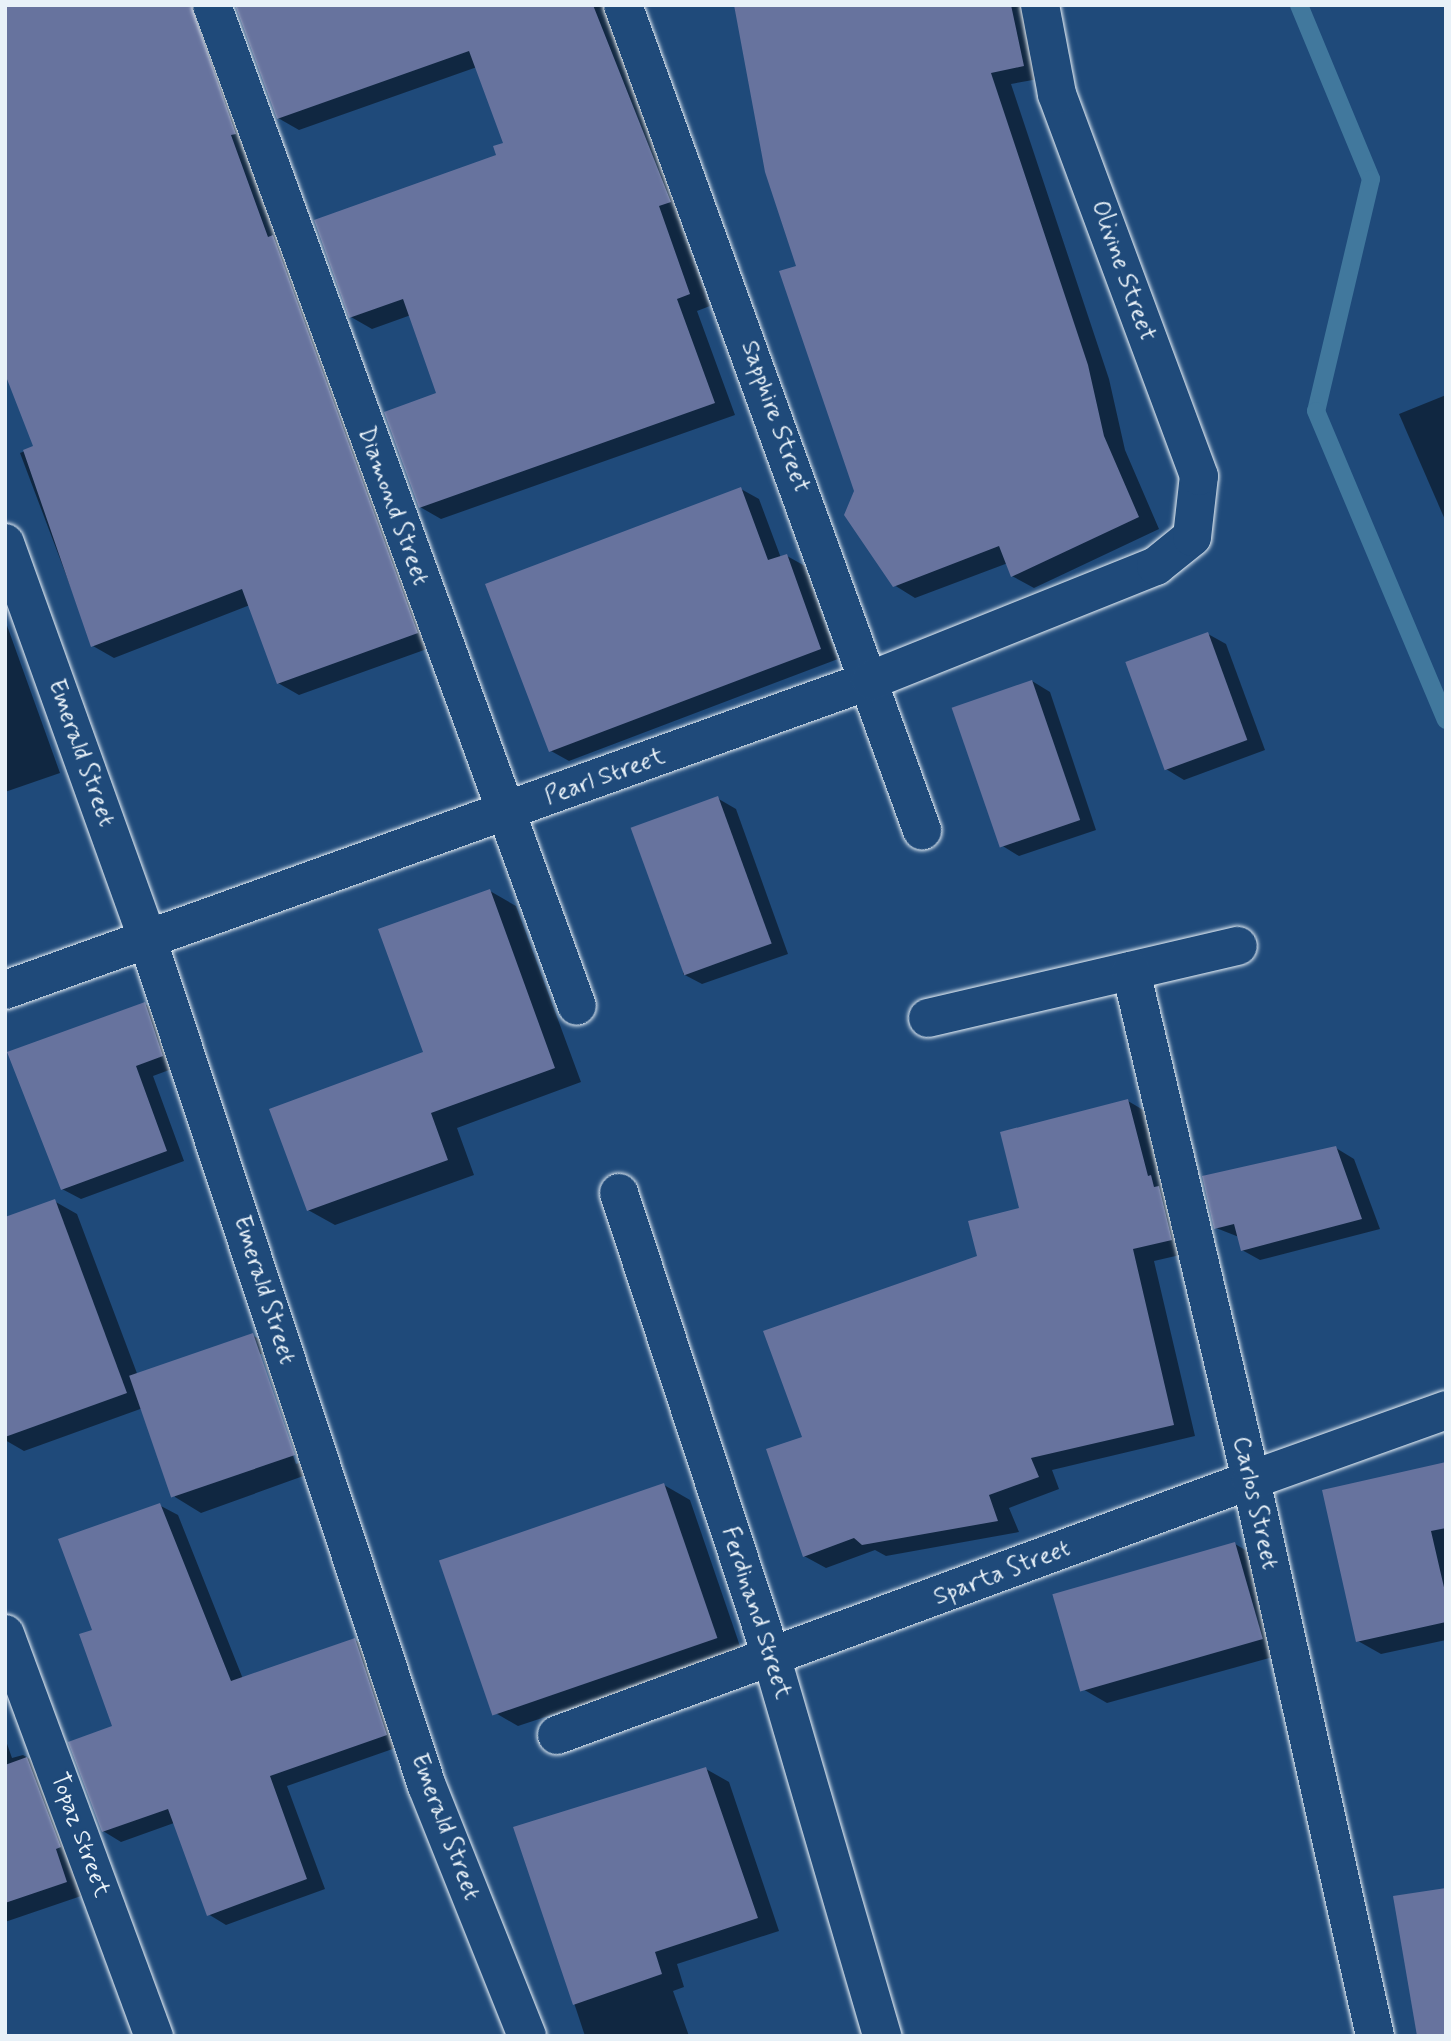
<!DOCTYPE html>
<html>
<head>
<meta charset="utf-8">
<style>
  body { margin:0 }
  #map { position:relative; width:1451px; height:2041px; overflow:hidden; background:#1f4a7a; font-family:Mynerve,sans-serif }
  div>[style] { position:absolute }
  [style*='--x'] { left:calc(var(--x)*1px); top:calc(var(--y)*1px); width:calc(var(--w)*1px); rotate:calc(var(--a)*1deg) }
  .shadow>* { inset:0; background:#0007 }
  .stream>* { height:18px; margin:-9px; padding:0 9px; transform-origin:9px; border-radius:9px; background:#41789d }
  .building>* { inset:0; background:#67739e; transform-origin:0 0 }
  .roads { filter:drop-shadow(0 0 2px #e8f1f8) drop-shadow(0 0 2px #e8f1f8) }
  .minor>* { height:38px; margin:-19px; padding:0 19px; transform-origin:19px; border-radius:19px; background:#1f4a7a }
  .tertiary>* { height:38px; margin:-19px; padding:0 19px; transform-origin:19px; border-radius:19px; background:#1f4a7a }
  span { translate:-50% -50%; white-space:nowrap; text-align:center; line-height:1.15; -webkit-text-stroke:5px #1f4a7a; paint-order:stroke }
  .street-label { font-size:24px; color:#e8f1f8 }
  .frame { position:absolute; inset:0; border:7px solid #e8f1f8; pointer-events:none }
</style>
</head>
<body>
<div id="map">
  <div class="shadow">
    <i style="clip-path:polygon(5px 5px,215px 5px,438px 645px,299px 695px,278px 683px,250px 605px,114px 658px,93px 646px,20px 453px,35px 447px)"></i>
    <i style="clip-path:polygon(237px 5px,604px 5px,691px 214px,679px 218px,710px 306px,697px 311px,735px 415px,441px 519px,420px 507px,438px 395px,411px 315px,372px 329px,351px 317px,506px 144px,477px 67px,299px 130px,278px 118px)"></i>
    <i style="clip-path:polygon(735px 5px,1029px 5px,1044px 78px,1011px 84px,1109px 379px,1125px 450px,1159px 529px,1034px 588px,1012px 576px,1008px 563px,915px 598px,894px 585px,856px 491px)"></i>
    <i style="clip-path:polygon(1446px 395px,1446px 522px,1399px 414px)"></i>
    <i style="clip-path:polygon(741px 489px,759px 499px,781px 558px,787px 556px,805px 566px,838px 659px,569px 761px,551px 751px)"></i>
    <i style="clip-path:polygon(5px 620px,60px 773px,5px 792px)"></i>
    <i style="clip-path:polygon(1208px 634px,1226px 644px,1265px 750px,1184px 780px,1166px 769px)"></i>
    <i style="clip-path:polygon(1032px 681px,1050px 692px,1096px 830px,1019px 856px,1001px 845px)"></i>
    <i style="clip-path:polygon(717px 798px,736px 809px,788px 954px,702px 984px,683px 974px)"></i>
    <i style="clip-path:polygon(490px 891px,516px 906px,581px 1082px,457px 1128px,474px 1175px,335px 1225px,308px 1210px,426px 1053px)"></i>
    <i style="clip-path:polygon(145px 1004px,163px 1015px,180px 1066px,153px 1076px,184px 1161px,81px 1199px,62px 1189px)"></i>
    <i style="clip-path:polygon(1128px 1101px,1150px 1114px,1193px 1252px,1154px 1261px,1195px 1436px,1052px 1470px,1059px 1489px,1009px 1508px,1019px 1532px,886px 1556px,875px 1550px,826px 1568px,804px 1556px,804px 1438px)"></i>
    <i style="clip-path:polygon(1336px 1148px,1354px 1159px,1380px 1229px,1260px 1260px,1242px 1250px,1239px 1237px,1216px 1228px)"></i>
    <i style="clip-path:polygon(evenodd,54px 1201px,77px 1214px,138px 1376px,252px 1335px,279px 1350px,320px 1470px,201px 1513px,175px 1497px,143px 1408px,24px 1451px,5px 1440px,5px 1219px,54px 1201px,258px 1354px,262px 1354px,299px 1463px,296px 1464px,258px 1354px)"></i>
    <i style="clip-path:polygon(1446px 1464px,1446px 1640px,1381px 1654px,1358px 1641px)"></i>
    <i style="clip-path:polygon(664px 1485px,690px 1500px,742px 1652px,518px 1726px,492px 1711px)"></i>
    <i style="clip-path:polygon(159px 1505px,178px 1515px,243px 1679px,355px 1640px,373px 1650px,404px 1745px,287px 1786px,325px 1889px,226px 1925px,208px 1914px,174px 1823px,121px 1842px,103px 1831px,114px 1727px,94px 1631px)"></i>
    <i style="clip-path:polygon(1235px 1544px,1261px 1559px,1287px 1653px,1107px 1703px,1081px 1688px)"></i>
    <i style="clip-path:polygon(5px 1738px,12px 1758px,23px 1755px,45px 1767px,87px 1894px,5px 1922px)"></i>
    <i style="clip-path:polygon(706px 1769px,729px 1782px,779px 1931px,677px 1964px,684px 1987px,673px 1991px,689px 2036px,585px 2036px,516px 1828px)"></i>
  </div>
  <div class="stream">
    <i style="--x:1299;--y:5;--w:188;--a:67.5"></i>
    <i style="--x:1371;--y:179;--w:238;--a:103.3"></i>
    <i style="--x:1316;--y:411;--w:335;--a:67.2"></i>
  </div>
  <div class="building">
    <i style="clip-path:polygon(5px 5px,191px 5px,236px 134px,231px 135px,268px 237px,273px 235px,418px 633px,277px 684px,242px 589px,91px 647px,23px 450px,33px 446px,5px 374px)"></i>
    <i style="clip-path:polygon(235px 5px,593px 5px,671px 202px,659px 206px,690px 294px,677px 299px,715px 403px,419px 508px,384px 412px,436px 393px,403px 299px,349px 318px,314px 220px,496px 155px,493px 146px,503px 143px,469px 51px,277px 119px)"></i>
    <i style="clip-path:polygon(734px 5px,1011px 5px,1024px 66px,991px 73px,1088px 365px,1104px 436px,1139px 517px,1011px 577px,999px 546px,893px 587px,844px 515px,854px 491px,779px 271px,796px 266px,765px 172px)"></i>
    <i style="clip-path:polygon(741px 487px,768px 560px,787px 554px,821px 649px,549px 752px,485px 584px)"></i>
    <i style="left:1208px;top:632px;width:115px;height:88px;rotate:70deg"></i>
    <i style="left:1032px;top:680px;width:148px;height:85px;rotate:71deg"></i>
    <i style="left:718px;top:796px;width:157px;height:93px;rotate:70deg"></i>
    <i style="clip-path:polygon(490px 889px,555px 1068px,431px 1113px,448px 1160px,307px 1211px,269px 1109px,423px 1052px,378px 929px)"></i>
    <i style="clip-path:polygon(145px 1002px,163px 1056px,136px 1066px,167px 1151px,61px 1190px,7px 1052px)"></i>
    <i style="clip-path:polygon(1128px 1099px,1148px 1176px,1151px 1175px,1154px 1187px,1159px 1186px,1172px 1240px,1133px 1249px,1174px 1425px,1031px 1458px,1039px 1477px,989px 1495px,998px 1521px,862px 1545px,854px 1538px,803px 1557px,766px 1449px,802px 1437px,763px 1331px,977px 1256px,968px 1221px,1019px 1208px,1000px 1132px)"></i>
    <i style="clip-path:polygon(1336px 1146px,1362px 1219px,1241px 1251px,1234px 1224px,1214px 1229px,1202px 1176px)"></i>
    <i style="clip-path:polygon(55px 1199px,127px 1393px,5px 1437px,5px 1217px)"></i>
    <i style="left:253px;top:1333px;width:129px;height:131px;rotate:71deg"></i>
    <i style="clip-path:polygon(1446px 1462px,1446px 1528px,1431px 1531px,1446px 1596px,1446px 1622px,1356px 1642px,1322px 1490px)"></i>
    <i style="left:664px;top:1483px;width:164px;height:238px;rotate:71deg"></i>
    <i style="clip-path:polygon(160px 1503px,231px 1681px,355px 1638px,387px 1735px,270px 1776px,307px 1879px,207px 1916px,168px 1809px,102px 1832px,68px 1742px,112px 1726px,79px 1634px,92px 1630px,58px 1539px)"></i>
    <i style="left:1235px;top:1542px;width:101px;height:190px;rotate:74deg"></i>
    <i style="clip-path:polygon(27px 1757px,61px 1847px,56px 1849px,67px 1882px,5px 1903px,5px 1765px)"></i>
    <i style="clip-path:polygon(706px 1767px,758px 1918px,655px 1952px,662px 1974px,573px 2005px,513px 1827px)"></i>
    <i style="clip-path:polygon(1446px 1888px,1446px 2036px,1417px 2036px,1393px 1896px)"></i>
  </div>
  <div class="roads">
    <div class="minor">
      <i style="--x:212;--y:5;--w:1065;--a:69.97"></i>
      <i style="--x:623;--y:5;--w:878;--a:70.08"></i>
      <i style="--x:5;--y:543;--w:423;--a:70.2"></i>
      <i style="--x:148;--y:941;--w:890;--a:71.73"></i>
      <i style="--x:427;--y:1786;--w:269;--a:68.2"></i>
      <i style="--x:5;--y:990;--w:920;--a:-19.7"></i>
      <i style="--x:871;--y:680;--w:307;--a:-21.8"></i>
      <i style="--x:1156;--y:566;--w:46;--a:-38.9"></i>
      <i style="--x:1192;--y:537;--w:61;--a:-83.5"></i>
      <i style="--x:1199;--y:476;--w:408;--a:-110.4"></i>
      <i style="--x:1057;--y:94;--w:91;--a:-100.8"></i>
      <i style="--x:928;--y:1018;--w:318;--a:-13.1"></i>
      <i style="--x:619;--y:1193;--w:490;--a:71.8"></i>
      <i style="--x:772;--y:1659;--w:393;--a:73.7"></i>
      <i style="--x:5;--y:1634;--w:429;--a:69.7"></i>
      <i style="--x:557;--y:1735;--w:739;--a:-20.18"></i>
      <i style="--x:1251;--y:1480;--w:523;--a:-103.27"></i>
    </div>
    <div class="tertiary">
      <i style="--x:1375;--y:2036;--w:570;--a:-102.57"></i>
      <i style="--x:1251;--y:1480;--w:207;--a:-19.7"></i>
    </div>
  </div>
  <div class="street-label">
    <span style="left:1123px;top:271px;rotate:70deg">Olivine Street</span>
    <span style="left:775px;top:417px;rotate:70deg">Sapphire Street</span>
    <span style="left:393px;top:506px;rotate:70deg">Diamond Street</span>
    <span style="left:81px;top:753px;rotate:70deg">Emerald Street</span>
    <span style="left:605px;top:777px;rotate:-20deg">Pearl Street</span>
    <span style="left:264px;top:1290px;rotate:72deg">Emerald Street</span>
    <span style="left:1255px;top:1503px;rotate:77deg">Carlos Street</span>
    <span style="left:1002px;top:1573px;rotate:-21deg">Sparta Street</span>
    <span style="left:756px;top:1613px;rotate:72deg">Ferdinand Street</span>
    <span style="left:445px;top:1827px;rotate:69deg">Emerald Street</span>
    <span style="left:80px;top:1835px;rotate:70deg">Topaz Street</span>
  </div>
  <div class="frame"></div>
</div>
</body>
</html>
